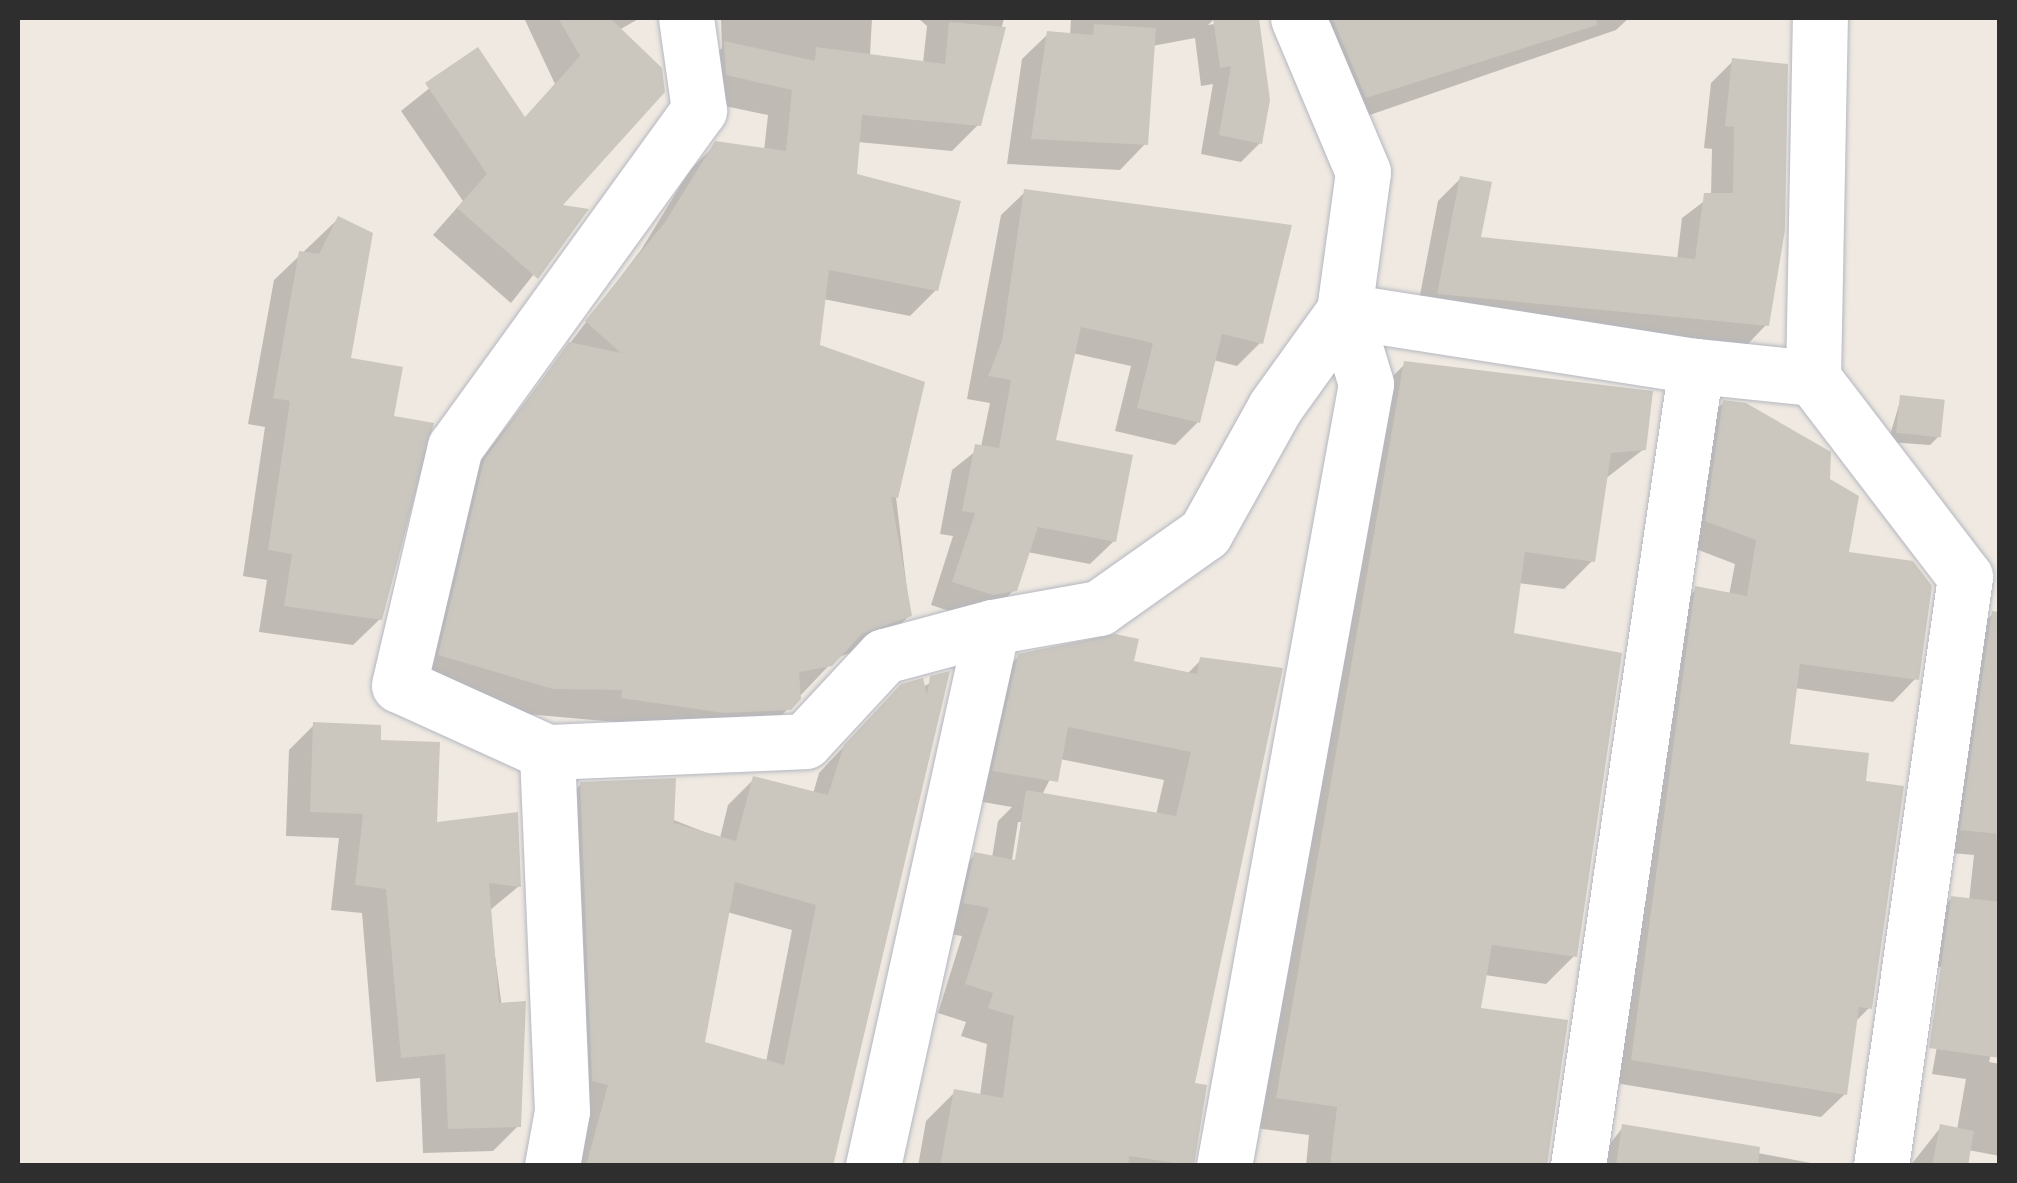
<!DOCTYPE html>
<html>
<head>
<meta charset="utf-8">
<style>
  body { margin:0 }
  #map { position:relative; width:2017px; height:1183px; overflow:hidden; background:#efe9e1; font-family:"Varela Round",sans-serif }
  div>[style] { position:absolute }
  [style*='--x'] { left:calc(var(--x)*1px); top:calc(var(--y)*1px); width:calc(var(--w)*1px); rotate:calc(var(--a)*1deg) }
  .shadow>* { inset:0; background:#0003 }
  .building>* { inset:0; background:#cbc7bf; transform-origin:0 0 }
  .roads { filter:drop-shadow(0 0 2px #b4b7c1) drop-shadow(0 0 2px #b4b7c1) }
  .minor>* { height:55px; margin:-27.5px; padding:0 27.5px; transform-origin:27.5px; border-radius:27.5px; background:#fff }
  span { translate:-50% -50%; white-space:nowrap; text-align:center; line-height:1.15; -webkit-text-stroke:8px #fff; paint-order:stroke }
  .frame { position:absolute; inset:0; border:20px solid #2e2e2e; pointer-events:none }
</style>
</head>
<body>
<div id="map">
  <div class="shadow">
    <i style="clip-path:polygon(524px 18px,640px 18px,619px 30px,558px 207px,584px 211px,511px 303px,433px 235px,463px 201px,401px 111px,477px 50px,524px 119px,555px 84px)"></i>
    <i style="clip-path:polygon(721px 18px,872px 18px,870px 55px,923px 63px,927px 26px,918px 18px,1004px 18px,978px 125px,952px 151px,858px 142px,855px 176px,936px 290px,910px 316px,823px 299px,817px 347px,896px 497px,910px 615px,884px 641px,836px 658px,763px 735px,526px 714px,414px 681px,459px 489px,641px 250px,690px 170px,716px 144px,764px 151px,768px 115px,701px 101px,700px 70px,722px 48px)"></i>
    <i style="clip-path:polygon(1071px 18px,1215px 18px,1208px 25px,1256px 18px,1268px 100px,1260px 143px,1241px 162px,1201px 154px,1213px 84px,1201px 86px,1195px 38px,1152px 46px,1145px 144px,1120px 170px,1007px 164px,1022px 59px,1048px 34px,1070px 36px)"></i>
    <i style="clip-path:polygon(1287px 18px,1629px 18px,1616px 30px,1335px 127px)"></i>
    <i style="clip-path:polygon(1733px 61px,1766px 325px,1744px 348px,1416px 316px,1438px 201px,1461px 178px,1478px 239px,1677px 260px,1682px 218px,1711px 196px,1712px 149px,1704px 148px,1711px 83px)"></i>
    <i style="clip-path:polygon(1025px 192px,1260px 343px,1237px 366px,1213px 360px,1198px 422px,1175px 445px,1115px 431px,1131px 366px,1072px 353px,1053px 442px,1114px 541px,1090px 564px,1027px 552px,1015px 589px,991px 613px,968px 617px,931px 605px,953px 536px,940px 534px,952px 470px,981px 447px,990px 403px,967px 399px,1001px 215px)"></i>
    <i style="clip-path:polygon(338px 219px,348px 360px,391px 418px,380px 619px,353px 645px,259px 632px,267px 580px,243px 576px,265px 427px,248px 424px,274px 280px)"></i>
    <i style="clip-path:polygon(1405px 364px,1644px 449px,1605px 479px,1593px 560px,1564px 589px,1518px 583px,1512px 635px,1575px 955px,1546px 984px,1485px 975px,1478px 1010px,1547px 1166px,1306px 1166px,1309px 1135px,1248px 1127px,1376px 393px)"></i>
    <i style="clip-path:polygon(1901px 398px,1939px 436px,1930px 445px,1888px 442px)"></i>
    <i style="clip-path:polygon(1723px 403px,1827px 480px,1846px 554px,1916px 678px,1893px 702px,1795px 688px,1788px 746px,1863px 784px,1869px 1008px,1854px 1023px,1845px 1094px,1821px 1117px,1609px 1082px,1673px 612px,1696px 589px,1729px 595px,1735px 564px,1683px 544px,1700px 426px)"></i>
    <i style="clip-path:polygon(1993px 614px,2000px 1018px,1989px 1062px,2000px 1064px,2000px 1156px,1968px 1150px,1965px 1166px,1910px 1166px,1941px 1127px,1957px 1130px,1966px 1079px,1932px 1074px,1951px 969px,1923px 964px,1929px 921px,1952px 898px,1969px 901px,1974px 855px,1939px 852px,1970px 636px)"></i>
    <i style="clip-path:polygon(evenodd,1019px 656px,1187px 674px,1201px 660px,1193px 1166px,918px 1166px,926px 1121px,955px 1092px,980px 1096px,987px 1044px,961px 1036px,966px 1022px,938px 1013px,962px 936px,936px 932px,946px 884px,975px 855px,992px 858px,998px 821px,1012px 807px,965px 799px,990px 686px,1019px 656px,1060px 759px,1164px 780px,1156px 815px,1042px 795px,1060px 759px,1019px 656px,1018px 822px,1024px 822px,1015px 872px,1010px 872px,1018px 822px)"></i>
    <i style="clip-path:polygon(evenodd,947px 674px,830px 1166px,568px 1166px,555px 810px,581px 784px,720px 838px,728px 805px,754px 779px,813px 794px,819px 773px,876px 712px,947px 674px,727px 912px,792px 930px,766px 1062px,702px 1043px,727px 912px)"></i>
    <i style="clip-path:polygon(314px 725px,378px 742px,435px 825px,519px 886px,489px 911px,518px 1126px,493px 1151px,423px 1153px,420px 1078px,376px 1082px,362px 913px,331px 910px,339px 838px,286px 836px,289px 750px)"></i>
    <i style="clip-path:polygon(1623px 1127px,1826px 1166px,1593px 1166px)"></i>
  </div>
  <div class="building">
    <i style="clip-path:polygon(558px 18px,610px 18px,662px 68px,665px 92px,563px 205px,589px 209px,538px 279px,457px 208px,487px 174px,425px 83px,478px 47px,525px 117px,580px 56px)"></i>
    <i style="clip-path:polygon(1213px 18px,1259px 18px,1270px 100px,1262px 144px,1219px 135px,1231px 66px,1220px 68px)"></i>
    <i style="clip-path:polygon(1332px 18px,1596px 18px,1597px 25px,1366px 98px)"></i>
    <i style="clip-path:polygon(949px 22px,1006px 27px,981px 126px,862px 115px,857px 174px,961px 201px,938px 291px,829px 270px,820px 345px,925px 382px,898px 498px,891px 497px,912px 616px,862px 634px,832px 666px,799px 672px,801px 699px,791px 710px,724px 713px,621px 698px,622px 690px,553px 689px,438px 655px,484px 460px,569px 342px,621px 353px,585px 321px,666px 221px,715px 141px,786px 151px,792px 90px,726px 75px,724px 41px,815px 61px,816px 47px,945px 64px)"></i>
    <i style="clip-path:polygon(1094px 24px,1156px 28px,1148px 145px,1031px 139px,1047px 31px,1093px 35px)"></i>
    <i style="clip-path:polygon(1732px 58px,1788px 64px,1785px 230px,1769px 326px,1437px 294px,1460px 176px,1492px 182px,1481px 237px,1695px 259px,1704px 193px,1733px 193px,1734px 127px,1725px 126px)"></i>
    <i style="clip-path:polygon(1024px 189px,1292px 225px,1263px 344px,1222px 334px,1200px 423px,1137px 408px,1153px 343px,1081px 327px,1056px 440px,1133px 455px,1116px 542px,1038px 527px,1017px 591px,993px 595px,952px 582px,975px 513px,962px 511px,975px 444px,999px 448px,1011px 380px,988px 376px,1002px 341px)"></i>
    <i style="clip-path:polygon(338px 216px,373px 233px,351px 358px,403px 367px,394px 416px,434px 423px,382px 620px,284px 606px,292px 554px,268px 550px,290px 401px,273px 398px,299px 251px,319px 254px)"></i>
    <i style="clip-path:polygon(1404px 361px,1653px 391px,1646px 450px,1611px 453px,1595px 562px,1525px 552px,1514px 633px,1622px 653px,1577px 957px,1492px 945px,1481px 1008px,1568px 1020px,1547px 1166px,1330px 1166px,1337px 1107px,1276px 1098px)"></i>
    <i style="left:1900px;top:395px;width:45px;height:38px;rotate:6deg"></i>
    <i style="clip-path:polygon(1723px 400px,1746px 403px,1831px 452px,1830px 479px,1859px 496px,1849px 552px,1913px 561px,1932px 586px,1919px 680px,1800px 664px,1790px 744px,1869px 753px,1866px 781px,1904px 786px,1872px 1009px,1859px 1007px,1847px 1095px,1631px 1060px,1695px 586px,1747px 596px,1756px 540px,1705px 521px)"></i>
    <i style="clip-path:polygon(1992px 611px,2000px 612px,2000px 834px,1960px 830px)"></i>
    <i style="clip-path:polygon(1115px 634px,1139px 639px,1134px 661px,1197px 674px,1200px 657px,1283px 668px,1195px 1083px,1207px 1085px,1194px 1166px,1129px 1156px,1128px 1166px,940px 1166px,954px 1089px,1003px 1098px,1014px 1016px,988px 1008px,993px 993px,965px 984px,989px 908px,963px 903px,974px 852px,1015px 860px,1026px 790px,1176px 816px,1191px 752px,1068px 727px,1058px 782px,992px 771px,1018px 654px)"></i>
    <i style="clip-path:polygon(evenodd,950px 671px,833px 1166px,586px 1166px,608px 1085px,592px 1081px,580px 782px,676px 778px,674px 823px,736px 841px,753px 776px,828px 795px,844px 745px,901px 684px,923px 678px,927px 695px,930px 676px,950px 671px,735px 882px,816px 905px,784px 1065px,705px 1042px,735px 882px)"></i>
    <i style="clip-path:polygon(313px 722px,381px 725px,381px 740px,440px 742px,437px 822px,518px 812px,521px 887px,489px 883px,499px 1003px,526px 1001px,521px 1127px,448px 1129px,445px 1054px,401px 1058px,386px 889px,355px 885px,363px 814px,310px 812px)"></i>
    <i style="clip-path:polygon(1951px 896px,2000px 902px,2000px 1058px,1929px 1048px)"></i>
    <i style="clip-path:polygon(1622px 1124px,1760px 1147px,1758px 1166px,1616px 1166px)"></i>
    <i style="clip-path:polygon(1940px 1124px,1974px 1131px,1968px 1166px,1932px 1166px)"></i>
  </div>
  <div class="roads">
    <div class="minor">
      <i style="--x:1696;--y:366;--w:118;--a:5.9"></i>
      <i style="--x:1813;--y:378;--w:250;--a:52.6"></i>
      <i style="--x:1965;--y:577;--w:595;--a:98.12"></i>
      <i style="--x:1813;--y:378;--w:360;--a:-88.9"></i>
      <i style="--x:992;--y:627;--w:109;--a:-10.1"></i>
      <i style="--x:1099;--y:608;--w:130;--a:-35.3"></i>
      <i style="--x:1205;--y:533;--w:144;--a:-60.9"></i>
      <i style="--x:1275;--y:407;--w:118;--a:-54.3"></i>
      <i style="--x:1344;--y:311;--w:356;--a:8.9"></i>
      <i style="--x:1696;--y:366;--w:809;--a:98.39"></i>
      <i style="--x:547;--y:752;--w:258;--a:-2.4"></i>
      <i style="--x:805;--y:741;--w:116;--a:-47.1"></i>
      <i style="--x:884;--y:656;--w:112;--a:-15"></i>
      <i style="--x:992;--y:627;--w:552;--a:102.45"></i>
      <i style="--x:552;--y:1166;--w:56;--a:-79.7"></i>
      <i style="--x:562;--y:1111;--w:359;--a:-92.4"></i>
      <i style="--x:547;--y:752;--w:162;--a:-155.6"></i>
      <i style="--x:399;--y:685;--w:244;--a:-76.8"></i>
      <i style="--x:455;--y:447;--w:416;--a:-54.1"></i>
      <i style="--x:699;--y:110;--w:93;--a:-98"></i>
      <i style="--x:1224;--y:1166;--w:795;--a:-79.71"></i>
      <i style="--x:1366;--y:384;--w:76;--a:-106.8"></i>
      <i style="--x:1344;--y:311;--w:140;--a:-82.2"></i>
      <i style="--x:1363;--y:172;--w:167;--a:-112.9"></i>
    </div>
  </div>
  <div class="frame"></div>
</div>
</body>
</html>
